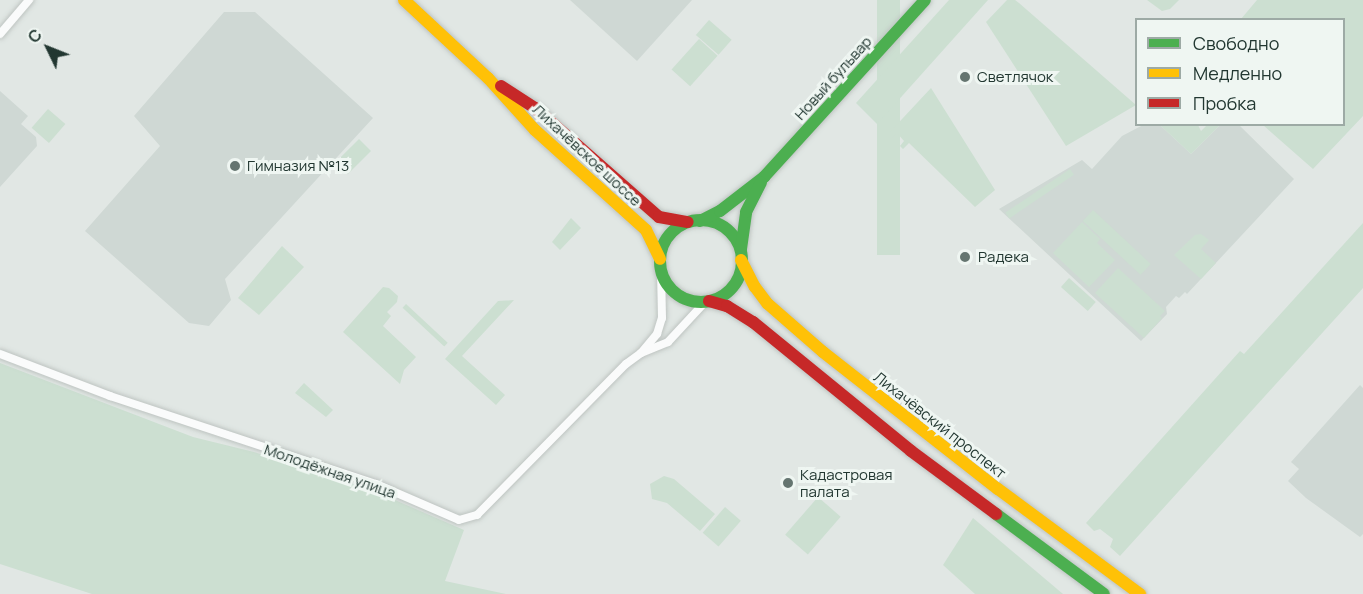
<!DOCTYPE html>
<html>
<head>
<meta charset="utf-8">
<style>
  body { margin:0 }
  #map { position:relative; width:1363px; height:594px; overflow:hidden; background:#e1e7e4; font-family:Manrope,sans-serif }
  div>[style] { position:absolute }
  [style*='--x'] { left:calc(var(--x)*1px); top:calc(var(--y)*1px); width:calc(var(--w)*1px); rotate:calc(var(--a)*1deg) }
  .built>* { inset:0; background:#cfd8d4 }
  .green>* { inset:0; background:#ccdfd1; transform-origin:0 0 }
  .roads { filter:drop-shadow(0 0 2px #bec4c1) drop-shadow(0 0 2px #bec4c1) }
  .street>* { height:8px; margin:-4px; padding:0 4px; transform-origin:4px; border-radius:4px; background:#fafbfb }
  .fast>* { height:12px; margin:-6px; padding:0 6px; transform-origin:6px; border-radius:6px; background:#4caf50 }
  .fast>.ring { margin:-6px; padding:0; box-sizing:content-box; background:none; border:12px solid #4caf50; border-radius:50% }
  .slow>* { height:12px; margin:-6px; padding:0 6px; transform-origin:6px; border-radius:6px; background:#ffc107 }
  .jam>* { height:12px; margin:-6px; padding:0 6px; transform-origin:6px; border-radius:6px; background:#c62828 }
  .dots>* { width:16px; height:16px; translate:-50% -50%; box-sizing:border-box; border:3px solid #eff6f2; border-radius:50% }
  span { translate:-50% -50%; white-space:nowrap; text-align:center; line-height:1.15; -webkit-text-stroke:6px #eff6f2; paint-order:stroke }
  .poi-label { font-size:15px; color:#223731 }
  .left { translate:0 -50%; text-align:left }
  .street-label { font-size:15px; color:#223731 }
  .legend { position:absolute; left:1135px; top:18px; width:210px; height:108px; box-sizing:border-box; background:#eff6f2; border:2px solid #9daaa5; margin:0; padding:8px 10px; list-style:none; font-size:18px; color:#223731 }
  .legend li { display:flex; align-items:center; gap:12px; height:30px }
  .legend b { width:30px; border:2px solid #9daaa5 }
  .north { position:absolute; left:18px; top:18px; width:60px; height:60px; -webkit-text-stroke:4px #eff6f2; paint-order:stroke; rotate:313deg; font-size:16px; font-weight:700; line-height:24px; text-align:center; color:#223731 }
  .north::after { content:''; display:block; margin:auto; width:21px; height:27px; background:#223731; clip-path:polygon(50% 0,100% 100%,50% 72%,0 100%) }
</style>
</head>
<body>
<div id="map">
  <div class="built">
    <i style="clip-path:polygon(570px 0,692px 0,637px 61px)"></i>
    <i style="clip-path:polygon(224px 12px,255px 12px,373px 118px,225px 279px,231px 300px,209px 326px,189px 323px,85px 231px,160px 146px,134px 116px)"></i>
    <i style="clip-path:polygon(0 91px,28px 116px,21px 124px,36px 137px,37px 146px,0 187px)"></i>
    <i style="clip-path:polygon(1143px 125px,1160px 125px,1191px 154px,1220px 125px,1239px 125px,1294px 179px,1187px 294px,1185px 292px,1179px 298px,1176px 296px,1166px 307px,1167px 314px,1141px 341px,999px 209px,1082px 160px,1092px 169px,1122px 136px)"></i>
    <i style="clip-path:polygon(1360px 385px,1363px 388px,1363px 534px,1360px 537px,1306px 498px,1288px 481px,1299px 469px,1291px 462px)"></i>
  </div>
  <div class="green">
    <i style="left:877px;top:0;width:23px;height:255px"></i>
    <i style="clip-path:polygon(949px 0,988px 0,877px 124px,856px 103px)"></i>
    <i style="clip-path:polygon(1007px 0,1015px 0,1019px 3px,1136px 105px,1066px 146px,986px 22px)"></i>
    <i style="clip-path:polygon(1147px 0,1179px 0,1170px 9px,1162px 11px)"></i>
    <i style="clip-path:polygon(1257px 0,1363px 0,1363px 116px,1313px 169px,1263px 125px,1344px 124px,1344px 20px,1241px 19px)"></i>
    <i style="left:709px;top:20px;width:30px;height:20px;rotate:41deg"></i>
    <i style="left:699px;top:39px;width:25px;height:41px;rotate:42deg"></i>
    <i style="clip-path:polygon(931px 88px,995px 190px,975px 207px,909px 143px,903px 149px,900px 146px,904px 141px,897px 133px,892px 138px,888px 134px)"></i>
    <i style="left:48px;top:109px;width:23px;height:25px;rotate:41deg"></i>
    <i style="clip-path:polygon(1160px 125px,1198px 125px,1201px 131px,1207px 125px,1220px 125px,1191px 154px)"></i>
    <i style="left:359px;top:139px;width:17px;height:33px;rotate:45deg"></i>
    <i style="left:1070px;top:169px;width:7px;height:78px;rotate:56deg"></i>
    <i style="left:1093px;top:210px;width:79px;height:15px;rotate:43deg"></i>
    <i style="clip-path:polygon(571px 218px,581px 228px,560px 250px,552px 242px)"></i>
    <i style="clip-path:polygon(1082px 222px,1100px 239px,1097px 243px,1115px 260px,1089px 287px,1053px 253px)"></i>
    <i style="clip-path:polygon(1363px 223px,1363px 288px,1120px 556px,1110px 547px,1113px 539px,1100px 529px,1094px 531px,1086px 523px,1240px 351px,1244px 354px)"></i>
    <i style="clip-path:polygon(1201px 234px,1209px 240px,1201px 249px,1216px 263px,1201px 279px,1174px 255px,1195px 235px)"></i>
    <i style="clip-path:polygon(282px 246px,304px 267px,259px 315px,238px 298px)"></i>
    <i style="clip-path:polygon(1118px 268px,1165px 311px,1160px 316px,1162px 318px,1144px 338px,1095px 293px)"></i>
    <i style="left:1069px;top:278px;width:36px;height:12px;rotate:42deg"></i>
    <i style="clip-path:polygon(383px 287px,389px 288px,398px 296px,397px 302px,387px 312px,391px 316px,383px 326px,416px 357px,404px 370px,400px 384px,343px 332px)"></i>
    <i style="clip-path:polygon(514px 300px,462px 356px,505px 395px,496px 405px,445px 359px,498px 301px)"></i>
    <i style="left:406px;top:304px;width:57px;height:5px;rotate:43deg"></i>
    <i style="clip-path:polygon(0 363px,193px 437px,254px 452px,372px 490px,464px 530px,445px 581px,506px 594px,92px 594px,0 564px)"></i>
    <i style="clip-path:polygon(304px 383px,333px 410px,326px 417px,295px 393px)"></i>
    <i style="clip-path:polygon(664px 476px,674px 479px,715px 514px,700px 531px,667px 503px,652px 499px,650px 484px)"></i>
    <i style="left:818px;top:497px;width:30px;height:50px;rotate:41deg"></i>
    <i style="left:725px;top:507px;width:21px;height:34px;rotate:41deg"></i>
    <i style="clip-path:polygon(973px 518px,1063px 594px,975px 594px,943px 565px)"></i>
  </div>
  <div class="roads">
    <div class="street">
      <i style="--x:0;--y:34;--w:45;--a:-49.5"></i>
      <i style="--x:641;--y:353;--w:25;--a:-50"></i>
      <i style="--x:657;--y:334;--w:17;--a:-73"></i>
      <i style="--x:662;--y:318;--w:47;--a:-91.2"></i>
      <i style="--x:0;--y:354;--w:118;--a:20.9"></i>
      <i style="--x:110;--y:396;--w:280;--a:18.3"></i>
      <i style="--x:376;--y:484;--w:90;--a:23.4"></i>
      <i style="--x:459;--y:520;--w:19;--a:-16"></i>
      <i style="--x:477;--y:515;--w:212;--a:-45.4"></i>
      <i style="--x:626;--y:364;--w:19;--a:-36"></i>
      <i style="--x:641;--y:353;--w:29;--a:-22"></i>
      <i style="--x:668;--y:342;--w:56;--a:-47.2"></i>
    </div>
    <div class="fast">
      <i class="ring" style="left:660px;top:220px;width:70px;height:70px"></i>
      <i style="--x:700;--y:221;--w:22;--a:-27"></i>
      <i style="--x:720;--y:211;--w:56;--a:-37.7"></i>
      <i style="--x:764;--y:177;--w:239;--a:-47.7"></i>
      <i style="--x:741;--y:249;--w:37;--a:-82"></i>
      <i style="--x:746;--y:212;--w:33;--a:-63"></i>
      <i style="--x:996;--y:514;--w:134;--a:36.5"></i>
    </div>
    <div class="slow">
      <i style="--x:404;--y:0;--w:115;--a:42.9"></i>
      <i style="--x:488;--y:78;--w:70;--a:47.9"></i>
      <i style="--x:535;--y:130;--w:149;--a:42"></i>
      <i style="--x:646;--y:230;--w:32;--a:64"></i>
      <i style="--x:741;--y:260;--w:30;--a:63"></i>
      <i style="--x:755;--y:287;--w:21;--a:53"></i>
      <i style="--x:768;--y:304;--w:73;--a:41.1"></i>
      <i style="--x:823;--y:352;--w:222;--a:38.1"></i>
      <i style="--x:998;--y:489;--w:177;--a:36.5"></i>
    </div>
    <div class="jam">
      <i style="--x:501;--y:86;--w:40;--a:32.9"></i>
      <i style="--x:535;--y:108;--w:165;--a:41.3"></i>
      <i style="--x:659;--y:217;--w:29;--a:10"></i>
      <i style="--x:709;--y:301;--w:19;--a:16"></i>
      <i style="--x:727;--y:306;--w:31;--a:32"></i>
      <i style="--x:753;--y:322;--w:204;--a:39.2"></i>
      <i style="--x:911;--y:451;--w:106;--a:36.5"></i>
    </div>
  </div>
  <div class="dots">
    <i style="left:965px;top:77px;background:#657570"></i>
    <i style="left:235px;top:166px;background:#657570"></i>
    <i style="left:965px;top:257px;background:#657570"></i>
    <i style="left:788px;top:483px;background:#657570"></i>
  </div>
  <div class="poi-label">
    <span class="left" style="left:977px;top:77px">Светлячок</span>
    <span class="left" style="left:247px;top:166px">Гимназия №13</span>
    <span class="left" style="left:978px;top:257px">Радека</span>
    <span class="left" style="left:800px;top:483px">Кадастровая<br>палата</span>
  </div>
  <div class="street-label">
    <span style="left:833px;top:78px;rotate:-48deg">Новый бульвар</span>
    <span style="left:587px;top:155px;rotate:43deg">Лихачёвское шоссе</span>
    <span style="left:940px;top:425px;rotate:38deg">Лихачёвский проспект</span>
    <span style="left:330px;top:471px;rotate:19deg">Молодёжная улица</span>
  </div>
  <ul class="legend">
  <li><b style="height:8px;background:#4caf50"></b>Свободно</li>
  <li><b style="height:8px;background:#ffc107"></b>Медленно</li>
  <li><b style="height:8px;background:#c62828"></b>Пробка</li>
  </ul>
  <div class="north">С</div>
</div>
</body>
</html>
